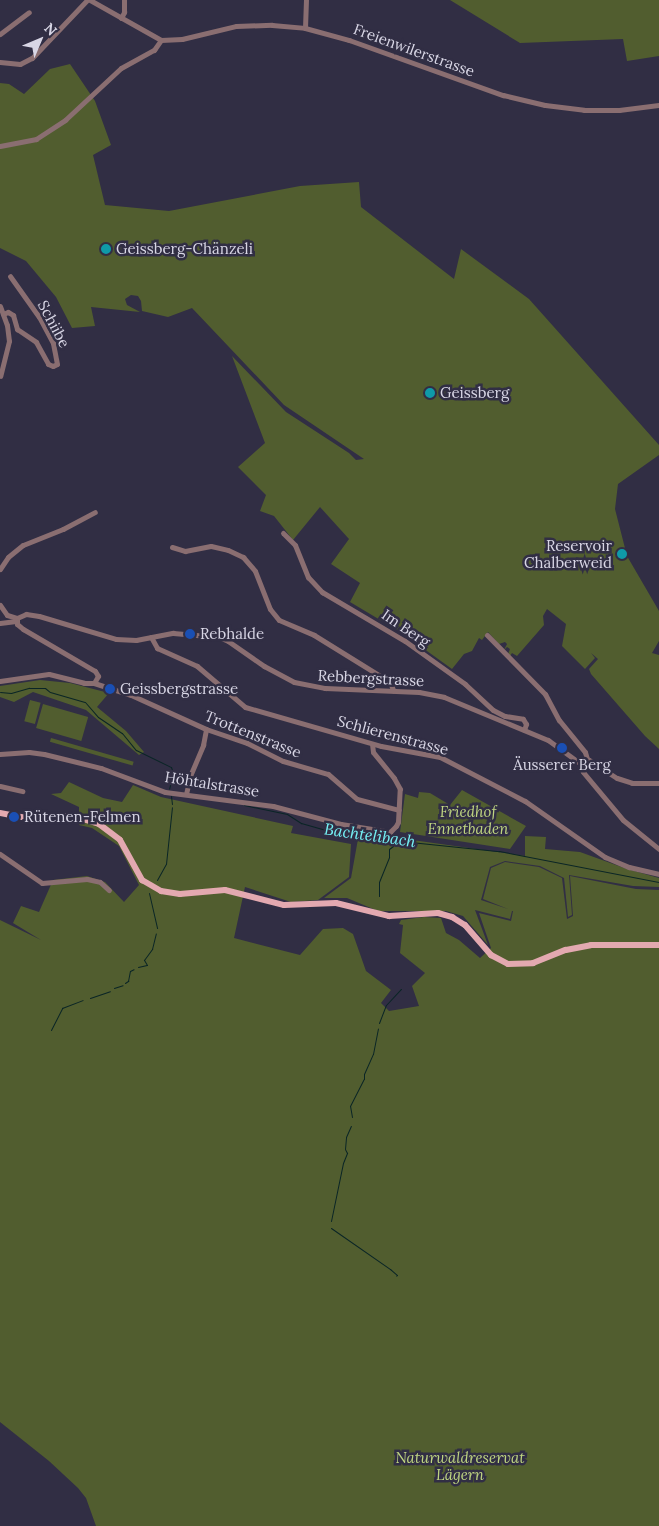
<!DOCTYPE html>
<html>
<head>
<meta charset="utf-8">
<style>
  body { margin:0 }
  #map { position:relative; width:659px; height:1526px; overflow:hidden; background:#312e44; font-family:Lora,serif }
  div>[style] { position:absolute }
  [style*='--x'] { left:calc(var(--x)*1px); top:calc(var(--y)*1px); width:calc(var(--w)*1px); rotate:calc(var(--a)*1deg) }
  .green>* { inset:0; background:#515d2f; transform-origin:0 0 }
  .stream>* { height:1px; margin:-0.5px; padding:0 0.5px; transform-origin:0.5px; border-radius:0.5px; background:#0a2526 }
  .minor>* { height:5px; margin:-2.5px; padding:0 2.5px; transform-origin:2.5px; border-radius:2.5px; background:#8a6e71 }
  .major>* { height:6px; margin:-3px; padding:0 3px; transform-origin:3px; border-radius:3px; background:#e3a9b0 }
  .dots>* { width:14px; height:14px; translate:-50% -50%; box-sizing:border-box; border:2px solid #312e44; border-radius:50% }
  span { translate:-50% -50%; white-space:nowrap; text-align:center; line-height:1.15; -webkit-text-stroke:5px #312e44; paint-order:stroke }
  .street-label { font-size:15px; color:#d8d6e5 }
  .poi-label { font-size:15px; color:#d8d6e5 }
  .left { translate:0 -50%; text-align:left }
  .right { translate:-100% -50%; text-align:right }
  .park-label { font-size:15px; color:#bfd581; font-style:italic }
  .water-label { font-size:16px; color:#75f2f6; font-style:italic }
  .north { position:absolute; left:15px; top:15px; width:50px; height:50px; -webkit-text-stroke:4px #312e44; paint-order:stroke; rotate:45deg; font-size:14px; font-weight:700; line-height:20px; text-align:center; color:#d8d6e5 }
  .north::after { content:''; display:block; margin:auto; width:18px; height:22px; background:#d8d6e5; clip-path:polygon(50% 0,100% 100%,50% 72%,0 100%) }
</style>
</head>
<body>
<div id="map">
  <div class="green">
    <i style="clip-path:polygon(450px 0,659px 0,659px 56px,627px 61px,623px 39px,520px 43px)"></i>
    <i style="clip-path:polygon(70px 64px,95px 101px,111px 145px,93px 155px,105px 205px,169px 211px,300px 186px,359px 182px,361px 207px,454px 279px,461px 249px,529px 299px,659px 445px,659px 455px,618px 484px,615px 509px,627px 556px,659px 611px,659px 641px,652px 653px,659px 655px,659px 749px,645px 736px,591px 674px,589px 669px,598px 659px,591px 653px,595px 658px,585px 669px,562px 646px,566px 624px,547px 609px,543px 616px,544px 625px,517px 656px,512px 653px,510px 656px,508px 654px,510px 649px,507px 647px,504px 650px,507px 644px,505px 642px,499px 644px,488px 632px,482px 640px,479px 638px,472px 651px,464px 654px,452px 669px,402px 633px,350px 602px,360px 583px,331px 564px,349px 539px,320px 507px,293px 540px,274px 516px,260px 511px,266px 495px,238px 467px,265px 443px,232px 356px,286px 412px,349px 453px,356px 460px,364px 459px,284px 405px,192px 308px,168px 317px,142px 311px,141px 301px,138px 296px,131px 295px,125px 299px,127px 305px,140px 312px,91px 307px,95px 326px,72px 328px,56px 297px,26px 261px,0 248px,0 83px,9px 84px,24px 94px,50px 69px)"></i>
    <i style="clip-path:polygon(40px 680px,70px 683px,109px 693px,97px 707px,126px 731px,144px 752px,139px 755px,86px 710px,33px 692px,14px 702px,0 697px,0 686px)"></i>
    <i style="left:30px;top:700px;width:11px;height:22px;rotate:15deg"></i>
    <i style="left:43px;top:704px;width:47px;height:25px;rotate:16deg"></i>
    <i style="left:51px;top:738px;width:86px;height:4px;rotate:16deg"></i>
    <i style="clip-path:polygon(69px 782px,103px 798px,122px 802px,133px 785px,161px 797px,293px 826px,291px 833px,351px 844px,349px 877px,318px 900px,291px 902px,245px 887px,234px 938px,300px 955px,323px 929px,343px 928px,353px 934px,366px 971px,391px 990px,381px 1003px,389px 1011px,419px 1006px,412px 986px,425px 973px,400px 953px,403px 925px,399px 924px,401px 920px,424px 917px,441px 918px,446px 933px,459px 940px,480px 958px,491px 948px,479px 913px,511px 921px,513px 911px,512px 911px,510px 919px,475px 910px,488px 945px,463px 916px,446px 911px,378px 911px,347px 898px,324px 898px,351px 878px,358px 839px,391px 837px,525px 856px,525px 836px,546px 837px,545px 849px,580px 852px,627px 869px,659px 878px,659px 887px,633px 886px,569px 875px,572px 915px,568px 917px,564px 878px,540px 866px,505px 861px,490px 867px,481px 900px,508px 909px,483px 899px,491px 868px,505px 862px,539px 867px,562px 878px,567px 919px,573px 916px,570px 876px,636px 889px,659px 890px,659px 1526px,96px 1526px,86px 1498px,78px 1488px,49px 1461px,0 1422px,0 920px,41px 940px,13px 923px,21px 906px,39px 912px,53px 880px,87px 876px,105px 882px,124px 902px,139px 885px,119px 846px,92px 828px,79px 825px,79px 807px,51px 794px,61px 793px)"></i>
    <i style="clip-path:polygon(462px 790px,526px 826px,510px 849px,400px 832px,405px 794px,418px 798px,419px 792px,430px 793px,450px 805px)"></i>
  </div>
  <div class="stream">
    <i style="--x:0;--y:692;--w:11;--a:5"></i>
    <i style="--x:11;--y:693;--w:19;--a:-16"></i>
    <i style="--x:29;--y:688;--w:16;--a:0"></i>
    <i style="--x:45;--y:688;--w:6;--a:39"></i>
    <i style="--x:50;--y:692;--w:36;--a:16"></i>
    <i style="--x:85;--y:702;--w:20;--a:49"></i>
    <i style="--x:98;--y:717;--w:29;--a:34"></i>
    <i style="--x:122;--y:733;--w:22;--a:51"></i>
    <i style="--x:136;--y:750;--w:39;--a:26"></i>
    <i style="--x:171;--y:767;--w:6;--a:72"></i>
    <i style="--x:173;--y:773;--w:16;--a:104"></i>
    <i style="--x:171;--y:796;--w:8;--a:83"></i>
    <i style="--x:244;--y:805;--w:44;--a:11.8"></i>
    <i style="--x:287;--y:814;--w:17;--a:33"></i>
    <i style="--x:301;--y:823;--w:44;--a:15.9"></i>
    <i style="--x:343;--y:835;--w:157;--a:5.9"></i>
    <i style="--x:499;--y:851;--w:163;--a:11"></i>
    <i style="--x:157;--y:880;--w:18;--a:-61"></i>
    <i style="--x:166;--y:864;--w:57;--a:-84"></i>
    <i style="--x:149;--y:893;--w:36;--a:77"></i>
    <i style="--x:379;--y:896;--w:14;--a:-90"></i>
    <i style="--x:379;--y:882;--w:27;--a:-68"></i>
    <i style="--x:389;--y:857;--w:8;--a:-90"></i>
    <i style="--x:389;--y:849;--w:5;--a:-37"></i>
    <i style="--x:138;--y:967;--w:9;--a:-13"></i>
    <i style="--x:147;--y:965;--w:6;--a:-121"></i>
    <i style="--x:144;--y:960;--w:14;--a:-54"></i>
    <i style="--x:152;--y:949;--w:16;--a:-76"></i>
    <i style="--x:125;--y:983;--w:4;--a:-34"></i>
    <i style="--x:128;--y:981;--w:10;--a:-79"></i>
    <i style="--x:130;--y:971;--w:4;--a:-27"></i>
    <i style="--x:114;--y:988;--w:9;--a:-18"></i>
    <i style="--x:90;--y:998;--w:21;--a:-19"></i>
    <i style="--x:379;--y:1023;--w:19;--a:-69"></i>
    <i style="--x:386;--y:1005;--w:22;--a:-47"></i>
    <i style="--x:51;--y:1030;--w:25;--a:-63"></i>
    <i style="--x:62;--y:1008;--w:22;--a:-21"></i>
    <i style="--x:352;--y:1117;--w:11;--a:-100"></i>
    <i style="--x:350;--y:1106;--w:30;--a:-63"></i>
    <i style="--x:364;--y:1079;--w:5;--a:-90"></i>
    <i style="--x:364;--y:1074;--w:22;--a:-66"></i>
    <i style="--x:373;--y:1054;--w:26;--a:-79"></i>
    <i style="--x:331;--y:1221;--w:59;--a:-78.3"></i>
    <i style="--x:343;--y:1163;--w:11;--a:-68"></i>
    <i style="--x:347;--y:1153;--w:4;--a:-117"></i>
    <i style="--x:345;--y:1149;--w:12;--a:-85"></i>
    <i style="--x:346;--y:1137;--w:12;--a:-66"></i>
    <i style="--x:331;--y:1228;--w:72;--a:34.8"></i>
    <i style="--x:390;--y:1269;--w:9;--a:41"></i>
    <i style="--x:397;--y:1275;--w:1;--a:135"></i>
  </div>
  <div class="minor">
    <i style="--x:90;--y:0;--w:81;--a:29.4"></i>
    <i style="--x:161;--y:40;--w:21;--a:-3"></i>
    <i style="--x:182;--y:39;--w:56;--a:-13.5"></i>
    <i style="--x:236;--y:26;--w:36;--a:-2"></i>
    <i style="--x:272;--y:25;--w:33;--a:5"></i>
    <i style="--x:305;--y:28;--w:46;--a:15.3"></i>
    <i style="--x:349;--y:40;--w:164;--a:19.7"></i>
    <i style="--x:503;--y:95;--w:43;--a:13.4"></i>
    <i style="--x:545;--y:105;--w:39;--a:7"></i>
    <i style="--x:584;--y:110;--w:35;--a:0"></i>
    <i style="--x:619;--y:110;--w:40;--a:-7.1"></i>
    <i style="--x:121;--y:18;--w:7;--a:-63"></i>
    <i style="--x:124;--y:12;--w:12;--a:-90"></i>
    <i style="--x:305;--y:28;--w:28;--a:-88"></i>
    <i style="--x:0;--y:34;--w:36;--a:-37"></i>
    <i style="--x:0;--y:62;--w:20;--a:6"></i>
    <i style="--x:20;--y:64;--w:13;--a:-27"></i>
    <i style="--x:32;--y:58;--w:80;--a:-46.5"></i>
    <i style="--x:0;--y:146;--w:37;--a:-11"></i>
    <i style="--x:36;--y:139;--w:35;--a:-33"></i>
    <i style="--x:65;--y:120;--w:76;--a:-42.9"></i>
    <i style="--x:121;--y:68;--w:38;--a:-29"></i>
    <i style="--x:154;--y:50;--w:12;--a:-55"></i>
    <i style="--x:0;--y:306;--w:20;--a:70"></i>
    <i style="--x:7;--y:325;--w:16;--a:83"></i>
    <i style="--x:9;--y:341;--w:36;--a:104"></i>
    <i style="--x:3;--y:314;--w:5;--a:-22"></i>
    <i style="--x:8;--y:312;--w:6;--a:31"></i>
    <i style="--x:13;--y:315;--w:15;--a:74"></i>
    <i style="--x:17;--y:329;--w:23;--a:34"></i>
    <i style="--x:36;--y:342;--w:25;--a:61"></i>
    <i style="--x:48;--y:364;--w:5;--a:22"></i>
    <i style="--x:53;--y:366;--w:4;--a:-27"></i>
    <i style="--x:57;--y:364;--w:21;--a:-101"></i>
    <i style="--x:53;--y:343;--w:30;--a:-118"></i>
    <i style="--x:39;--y:317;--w:50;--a:-125.3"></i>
    <i style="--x:283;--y:533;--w:17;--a:45"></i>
    <i style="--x:295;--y:545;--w:35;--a:68"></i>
    <i style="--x:308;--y:577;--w:21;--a:47"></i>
    <i style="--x:322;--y:592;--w:96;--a:30.6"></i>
    <i style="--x:405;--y:641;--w:74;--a:35.6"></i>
    <i style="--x:465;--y:684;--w:38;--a:43"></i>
    <i style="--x:493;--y:710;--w:13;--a:27"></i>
    <i style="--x:505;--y:716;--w:18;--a:9"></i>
    <i style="--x:523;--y:719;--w:6;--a:59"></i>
    <i style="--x:526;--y:724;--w:6;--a:108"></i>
    <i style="--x:172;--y:547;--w:14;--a:17"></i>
    <i style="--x:185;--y:551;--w:26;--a:-11"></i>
    <i style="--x:211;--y:546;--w:17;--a:13"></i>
    <i style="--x:228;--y:550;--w:17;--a:25"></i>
    <i style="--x:243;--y:557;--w:18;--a:49"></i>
    <i style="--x:255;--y:571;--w:41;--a:68.5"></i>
    <i style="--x:270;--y:609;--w:14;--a:51"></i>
    <i style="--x:279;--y:620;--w:38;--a:23"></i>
    <i style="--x:314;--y:635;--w:89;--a:31.7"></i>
    <i style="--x:390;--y:682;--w:9;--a:69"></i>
    <i style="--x:0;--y:569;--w:14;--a:-56"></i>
    <i style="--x:8;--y:557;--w:19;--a:-39"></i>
    <i style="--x:23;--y:545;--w:43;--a:-21.8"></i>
    <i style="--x:63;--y:529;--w:36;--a:-28"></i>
    <i style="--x:0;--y:605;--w:12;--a:55"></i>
    <i style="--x:7;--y:615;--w:10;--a:17"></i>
    <i style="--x:17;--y:618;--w:10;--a:-24"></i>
    <i style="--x:26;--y:614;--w:13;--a:9"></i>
    <i style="--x:39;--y:616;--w:80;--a:16.6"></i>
    <i style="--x:116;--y:639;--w:20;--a:3"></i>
    <i style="--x:136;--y:640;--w:38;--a:-11"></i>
    <i style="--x:173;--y:633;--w:46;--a:5"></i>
    <i style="--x:219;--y:637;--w:10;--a:24"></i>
    <i style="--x:228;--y:641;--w:44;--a:34.8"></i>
    <i style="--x:264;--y:666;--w:34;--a:28"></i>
    <i style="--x:294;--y:682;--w:32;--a:11"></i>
    <i style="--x:325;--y:688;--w:94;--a:2.4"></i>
    <i style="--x:419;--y:692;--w:25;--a:11"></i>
    <i style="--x:444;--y:697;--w:113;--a:22.5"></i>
    <i style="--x:548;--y:740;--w:39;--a:36"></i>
    <i style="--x:17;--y:618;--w:6;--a:90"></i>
    <i style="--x:17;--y:624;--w:8;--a:40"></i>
    <i style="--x:23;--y:629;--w:83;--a:30.3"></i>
    <i style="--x:95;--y:671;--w:6;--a:59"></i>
    <i style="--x:98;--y:676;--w:8;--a:120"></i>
    <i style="--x:0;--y:623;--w:16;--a:-7"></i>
    <i style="--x:487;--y:635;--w:83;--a:45.5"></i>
    <i style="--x:545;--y:694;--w:30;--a:62"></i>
    <i style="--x:559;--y:720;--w:41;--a:50.9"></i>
    <i style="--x:585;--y:752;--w:7;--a:74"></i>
    <i style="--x:151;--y:637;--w:13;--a:61"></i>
    <i style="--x:157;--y:648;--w:44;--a:24.2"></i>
    <i style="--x:197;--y:666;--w:63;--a:40.5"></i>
    <i style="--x:245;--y:707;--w:141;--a:16"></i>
    <i style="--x:381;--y:746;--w:60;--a:10.6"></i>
    <i style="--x:440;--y:757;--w:96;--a:27.4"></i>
    <i style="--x:525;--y:801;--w:98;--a:35"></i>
    <i style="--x:605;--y:857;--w:26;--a:23"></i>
    <i style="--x:629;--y:867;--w:31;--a:13"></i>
    <i style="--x:0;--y:681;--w:49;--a:-8.1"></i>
    <i style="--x:49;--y:674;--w:36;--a:14"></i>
    <i style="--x:84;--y:683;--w:10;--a:0"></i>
    <i style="--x:94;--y:683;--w:39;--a:18"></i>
    <i style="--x:131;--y:695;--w:82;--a:24.4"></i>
    <i style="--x:206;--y:729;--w:43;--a:18.9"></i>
    <i style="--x:247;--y:743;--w:40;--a:26.6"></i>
    <i style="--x:283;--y:761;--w:47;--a:16.1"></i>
    <i style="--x:328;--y:774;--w:38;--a:41"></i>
    <i style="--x:357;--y:799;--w:43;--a:14.7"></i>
    <i style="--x:0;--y:754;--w:29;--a:-4"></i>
    <i style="--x:29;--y:752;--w:15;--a:8"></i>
    <i style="--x:44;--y:754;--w:59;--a:13.8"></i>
    <i style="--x:101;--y:768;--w:68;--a:20.6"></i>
    <i style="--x:165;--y:792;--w:109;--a:7.4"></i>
    <i style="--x:273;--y:806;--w:70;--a:14.8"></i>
    <i style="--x:341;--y:824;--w:50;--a:9.3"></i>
    <i style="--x:390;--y:832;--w:8;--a:-45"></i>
    <i style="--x:396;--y:826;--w:4;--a:-63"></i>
    <i style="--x:398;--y:822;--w:33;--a:-87"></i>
    <i style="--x:400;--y:789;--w:13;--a:-119"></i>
    <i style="--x:394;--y:778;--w:33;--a:-129"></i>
    <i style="--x:373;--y:752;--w:8;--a:-97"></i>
    <i style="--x:580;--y:763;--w:9;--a:72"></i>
    <i style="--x:583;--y:772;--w:62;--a:50.2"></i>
    <i style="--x:623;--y:820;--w:46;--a:38.9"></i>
    <i style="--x:580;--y:763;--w:6;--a:-39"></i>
    <i style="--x:585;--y:759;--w:4;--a:14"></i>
    <i style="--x:589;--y:760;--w:33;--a:33"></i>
    <i style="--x:617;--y:778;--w:16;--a:18"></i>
    <i style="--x:632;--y:783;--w:27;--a:0"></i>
    <i style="--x:0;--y:786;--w:23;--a:13"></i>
    <i style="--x:186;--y:794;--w:18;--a:-77"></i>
    <i style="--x:190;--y:776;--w:34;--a:-67"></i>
    <i style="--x:203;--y:745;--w:16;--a:-79"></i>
    <i style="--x:0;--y:854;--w:51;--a:34.6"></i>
    <i style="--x:42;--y:883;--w:45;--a:-5.1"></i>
    <i style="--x:87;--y:879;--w:13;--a:13"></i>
    <i style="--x:100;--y:882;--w:12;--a:42"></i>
  </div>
  <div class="major">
    <i style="--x:0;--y:813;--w:20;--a:11"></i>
    <i style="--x:20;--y:817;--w:53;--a:-1.1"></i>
    <i style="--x:73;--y:816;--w:27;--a:17"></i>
    <i style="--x:99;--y:824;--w:26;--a:37"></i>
    <i style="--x:120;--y:840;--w:46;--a:61.2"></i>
    <i style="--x:142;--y:880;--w:22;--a:30"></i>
    <i style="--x:161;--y:891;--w:19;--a:9"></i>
    <i style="--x:180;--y:894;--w:45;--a:-5.1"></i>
    <i style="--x:225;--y:890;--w:61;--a:14.3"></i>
    <i style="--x:284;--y:905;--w:52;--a:-2.2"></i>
    <i style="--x:336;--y:903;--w:55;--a:13.8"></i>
    <i style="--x:389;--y:916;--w:49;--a:-3.5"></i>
    <i style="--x:438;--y:913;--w:15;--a:16"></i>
    <i style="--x:452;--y:917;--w:15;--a:32"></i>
    <i style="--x:465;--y:925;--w:40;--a:49"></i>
    <i style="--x:491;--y:955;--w:19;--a:28"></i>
    <i style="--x:508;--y:964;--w:25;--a:-2"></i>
    <i style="--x:533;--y:963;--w:35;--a:-22"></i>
    <i style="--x:566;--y:950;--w:25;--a:-11"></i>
    <i style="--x:591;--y:945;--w:68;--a:0"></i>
  </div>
  <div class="dots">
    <i style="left:106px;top:249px;background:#0f9aa8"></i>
    <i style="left:430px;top:393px;background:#0f9aa8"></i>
    <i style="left:622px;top:554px;background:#0f9aa8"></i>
    <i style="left:190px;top:634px;background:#1a4fb4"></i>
    <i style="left:110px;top:689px;background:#1a4fb4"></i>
    <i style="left:562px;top:748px;background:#1a4fb4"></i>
    <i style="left:14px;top:817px;background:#1a4fb4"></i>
  </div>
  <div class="street-label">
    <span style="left:414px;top:50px;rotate:20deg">Freienwilerstrasse</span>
    <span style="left:54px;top:324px;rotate:62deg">Schiibe</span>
    <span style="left:406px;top:628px;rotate:34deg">Im Berg</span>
    <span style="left:371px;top:678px;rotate:3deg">Rebbergstrasse</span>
    <span style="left:253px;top:734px;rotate:22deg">Trottenstrasse</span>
    <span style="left:393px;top:735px;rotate:15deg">Schlierenstrasse</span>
    <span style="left:212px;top:784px;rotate:9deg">Höhtalstrasse</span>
  </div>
  <div class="poi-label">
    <span class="left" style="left:116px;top:249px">Geissberg-Chänzeli</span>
    <span class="left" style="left:440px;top:393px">Geissberg</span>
    <span class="right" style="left:612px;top:554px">Reservoir<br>Chalberweid</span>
    <span class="left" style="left:200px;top:634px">Rebhalde</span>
    <span class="left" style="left:120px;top:689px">Geissbergstrasse</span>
    <span style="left:562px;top:765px">Äusserer Berg</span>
    <span class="left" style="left:24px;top:817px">Rütenen-Felmen</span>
  </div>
  <div class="park-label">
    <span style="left:468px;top:820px">Friedhof<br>Ennetbaden</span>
    <span style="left:460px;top:1466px">Naturwaldreservat<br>Lägern</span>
  </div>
  <div class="water-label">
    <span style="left:370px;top:835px;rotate:8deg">Bachtelibach</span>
  </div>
  <div class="north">N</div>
</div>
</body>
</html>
